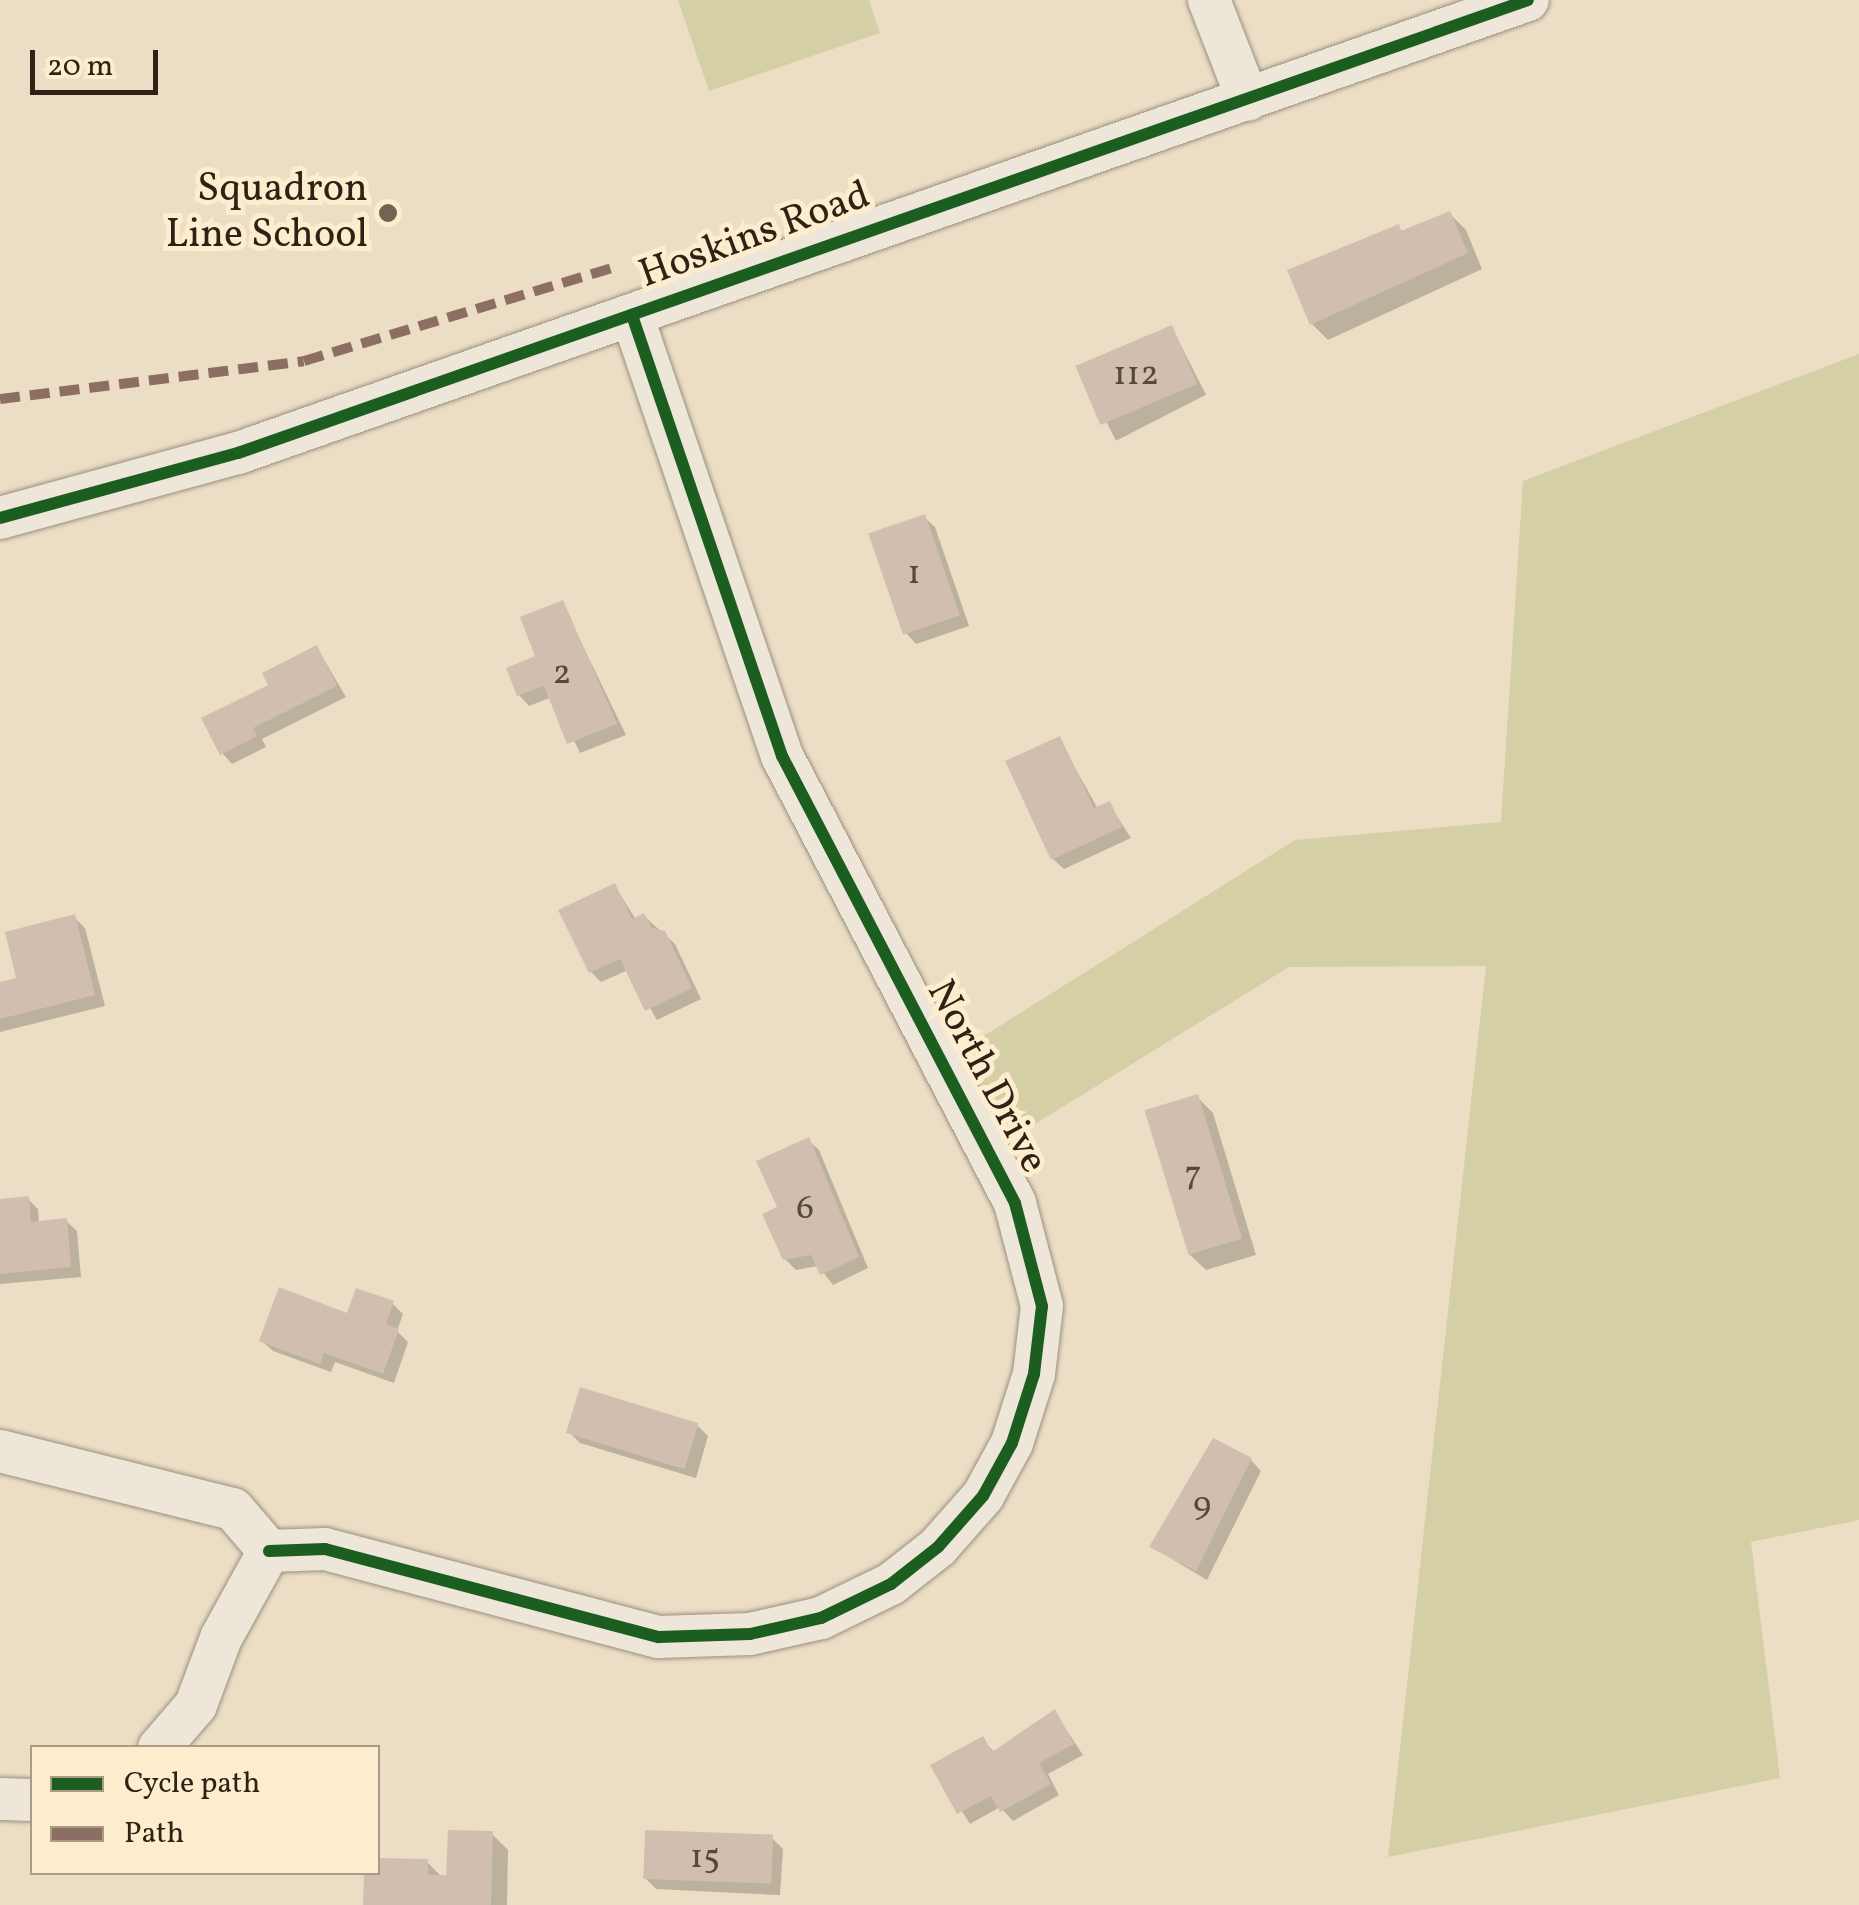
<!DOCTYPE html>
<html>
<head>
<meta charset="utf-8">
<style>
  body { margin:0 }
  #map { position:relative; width:1859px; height:1905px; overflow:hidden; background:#ecdec4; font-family:Vollkorn,serif }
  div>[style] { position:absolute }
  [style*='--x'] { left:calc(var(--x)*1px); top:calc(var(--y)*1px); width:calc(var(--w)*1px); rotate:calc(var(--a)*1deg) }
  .green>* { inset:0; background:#d4cfa5 }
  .shadow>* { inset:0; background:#0003; transform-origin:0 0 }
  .building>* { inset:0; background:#d2beaf; transform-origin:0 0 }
  .roads { filter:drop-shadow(0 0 2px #999080) drop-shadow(0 0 2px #999080) }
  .minor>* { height:42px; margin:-21px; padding:0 21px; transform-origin:21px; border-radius:21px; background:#eee6d9 }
  .quiet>* { height:10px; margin-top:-5px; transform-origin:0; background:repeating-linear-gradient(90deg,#8d6e63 0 20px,transparent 0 30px) }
  .cycleway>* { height:12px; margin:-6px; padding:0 6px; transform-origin:6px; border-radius:6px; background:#1b5e20 }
  .dots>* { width:28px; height:28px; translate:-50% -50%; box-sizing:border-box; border:5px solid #fdecce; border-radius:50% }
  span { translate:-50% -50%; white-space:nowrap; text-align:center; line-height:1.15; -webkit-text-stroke:10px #fdecce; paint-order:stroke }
  .number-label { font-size:35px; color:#56493c }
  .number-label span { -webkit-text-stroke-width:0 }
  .poi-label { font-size:40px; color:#2d2215 }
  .right { translate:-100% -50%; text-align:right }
  .street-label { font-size:40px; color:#2d2215 }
  .legend { position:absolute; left:30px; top:1745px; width:350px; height:130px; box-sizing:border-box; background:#fdecce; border:2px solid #aa9b84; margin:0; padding:12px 18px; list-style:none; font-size:30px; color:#2d2215 }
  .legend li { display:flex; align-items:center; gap:20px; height:50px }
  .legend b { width:50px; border:2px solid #aa9b84 }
  .scale { position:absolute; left:30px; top:50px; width:128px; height:45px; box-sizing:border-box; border:5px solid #2d2215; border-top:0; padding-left:12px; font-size:30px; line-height:35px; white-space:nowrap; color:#2d2215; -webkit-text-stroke:8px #fdecce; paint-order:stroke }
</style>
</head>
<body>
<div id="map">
  <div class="green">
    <i style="clip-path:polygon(678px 0,869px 0,880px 33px,709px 91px)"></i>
    <i style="clip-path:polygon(1859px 354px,1859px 1520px,1751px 1542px,1780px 1778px,1388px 1857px,1486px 966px,1289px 967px,996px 1148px,949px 1058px,1295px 840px,1501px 822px,1523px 481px)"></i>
  </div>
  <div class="shadow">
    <i style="clip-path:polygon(1450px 214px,1466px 230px,1482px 269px,1328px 340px,1312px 324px,1398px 227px,1404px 233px)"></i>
    <i style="left:1172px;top:328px;width:75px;height:101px;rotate:63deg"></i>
    <i style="clip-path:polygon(924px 517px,935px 527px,969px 626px,916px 644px,906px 633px)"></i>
    <i style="clip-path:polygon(562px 603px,626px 735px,580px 753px,552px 697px,529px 706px,519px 695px)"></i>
    <i style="clip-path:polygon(317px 648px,346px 697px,262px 739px,266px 747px,232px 764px,222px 753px,271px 686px)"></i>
    <i style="clip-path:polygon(1059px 739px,1098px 809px,1109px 804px,1131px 838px,1064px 869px,1053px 859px)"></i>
    <i style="clip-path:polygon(615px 886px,636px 920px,644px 916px,675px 944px,701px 999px,657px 1020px,628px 970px,601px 982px,591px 972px)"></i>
    <i style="clip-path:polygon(74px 917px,85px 928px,105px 1006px,0 1032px,0 985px,19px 980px)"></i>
    <i style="clip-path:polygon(1197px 1097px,1213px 1113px,1256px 1255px,1206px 1270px,1189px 1254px)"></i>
    <i style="clip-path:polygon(808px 1140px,819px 1150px,868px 1268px,833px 1285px,818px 1266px,796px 1270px,785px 1259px,781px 1208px)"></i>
    <i style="clip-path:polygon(28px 1199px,38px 1209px,39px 1223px,66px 1221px,77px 1231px,81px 1277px,0 1284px,0 1201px)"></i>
    <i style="clip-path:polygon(392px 1303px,403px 1314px,397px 1331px,408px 1342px,394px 1383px,335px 1362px,331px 1372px,273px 1351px,262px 1341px)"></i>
    <i style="clip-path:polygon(698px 1426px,708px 1436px,696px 1478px,580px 1443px,569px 1432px)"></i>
    <i style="clip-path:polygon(1251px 1460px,1261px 1471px,1207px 1580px,1152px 1547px)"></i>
    <i style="clip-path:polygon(1055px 1713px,1083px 1755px,1048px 1774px,1059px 1795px,1013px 1821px,1000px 1807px,970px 1824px,933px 1766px,982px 1739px,995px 1753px)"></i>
    <i style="clip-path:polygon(492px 1834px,508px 1850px,507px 1905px,365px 1905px,378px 1861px,427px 1862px,443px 1878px)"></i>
    <i style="clip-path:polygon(772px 1838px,783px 1849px,780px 1895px,656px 1889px,645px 1878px)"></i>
  </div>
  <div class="building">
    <i style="clip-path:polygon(1450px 211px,1468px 253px,1310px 325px,1287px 270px,1399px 224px,1401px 231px)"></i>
    <i style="left:1172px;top:325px;width:64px;height:105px;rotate:67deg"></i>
    <i style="left:925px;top:514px;width:107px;height:60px;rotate:71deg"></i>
    <i style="clip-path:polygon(563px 600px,617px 724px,567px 744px,544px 686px,517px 696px,506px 668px,535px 656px,520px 617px)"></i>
    <i style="clip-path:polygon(317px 645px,337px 686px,253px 728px,257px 736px,220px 755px,201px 718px,268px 685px,262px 673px)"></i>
    <i style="clip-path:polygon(1060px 736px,1094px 808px,1110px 801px,1122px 827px,1051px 860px,1005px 761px)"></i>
    <i style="clip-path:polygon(615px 883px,632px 919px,644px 913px,652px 928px,665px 931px,692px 988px,645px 1011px,620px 959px,589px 973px,558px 910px)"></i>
    <i style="clip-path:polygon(75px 914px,95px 995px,0 1019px,0 982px,16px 978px,5px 932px)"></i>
    <i style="left:1198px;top:1094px;width:151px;height:56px;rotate:73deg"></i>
    <i style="clip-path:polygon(809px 1137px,859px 1257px,820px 1275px,811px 1255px,783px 1260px,762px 1214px,777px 1207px,756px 1161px)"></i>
    <i style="clip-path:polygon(29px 1196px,31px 1222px,67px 1218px,71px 1267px,0 1274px,0 1199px)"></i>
    <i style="clip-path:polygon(279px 1287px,347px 1313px,356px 1288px,394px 1301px,386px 1324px,399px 1329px,383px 1374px,324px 1353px,320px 1364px,259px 1341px)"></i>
    <i style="left:580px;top:1387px;width:124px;height:48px;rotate:17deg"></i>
    <i style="clip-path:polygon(1213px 1438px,1252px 1458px,1196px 1571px,1149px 1547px)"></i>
    <i style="clip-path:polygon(1055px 1709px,1074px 1744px,1039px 1763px,1051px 1784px,1000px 1812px,991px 1796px,957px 1814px,930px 1765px,983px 1736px,992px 1752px)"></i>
    <i style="clip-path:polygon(448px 1830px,493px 1831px,491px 1905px,363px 1905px,364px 1872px,378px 1872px,378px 1858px,428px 1859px,428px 1875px,446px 1875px)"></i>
    <i style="left:645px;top:1830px;width:128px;height:49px;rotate:2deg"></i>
  </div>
  <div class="roads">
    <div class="minor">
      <i style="--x:1209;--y:0;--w:107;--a:68.7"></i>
      <i style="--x:0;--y:518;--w:247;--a:-15.3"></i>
      <i style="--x:238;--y:453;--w:1367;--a:-19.35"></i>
      <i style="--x:0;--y:1451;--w:240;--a:14"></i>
      <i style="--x:233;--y:1509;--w:55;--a:49.4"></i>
      <i style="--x:269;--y:1551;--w:99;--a:118.9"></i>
      <i style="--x:221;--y:1638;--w:72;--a:110.5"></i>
      <i style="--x:196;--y:1705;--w:57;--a:130.7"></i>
      <i style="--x:269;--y:1551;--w:56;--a:-2"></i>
      <i style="--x:325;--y:1549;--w:345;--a:14.8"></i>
      <i style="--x:659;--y:1637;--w:91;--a:-1.9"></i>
      <i style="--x:750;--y:1634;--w:73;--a:-12.7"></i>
      <i style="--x:821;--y:1618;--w:78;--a:-25.9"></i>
      <i style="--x:891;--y:1584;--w:60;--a:-38.2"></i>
      <i style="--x:938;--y:1547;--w:68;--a:-48.6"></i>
      <i style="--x:983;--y:1496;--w:60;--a:-61.3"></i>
      <i style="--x:1012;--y:1443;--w:72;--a:-72.3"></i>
      <i style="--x:1034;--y:1374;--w:68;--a:-83.3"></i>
      <i style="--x:1042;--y:1306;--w:106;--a:-104.7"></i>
      <i style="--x:1015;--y:1203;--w:504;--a:-117.53"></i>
      <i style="--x:782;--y:756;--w:466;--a:-108.8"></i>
      <i style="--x:0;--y:1799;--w:32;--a:2"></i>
    </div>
  </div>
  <div class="quiet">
    <i style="--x:0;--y:399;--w:306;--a:-7.1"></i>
    <i style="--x:304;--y:361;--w:326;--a:-16.8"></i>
  </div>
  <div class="cycleway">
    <i style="--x:0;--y:518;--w:247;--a:-15.3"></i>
    <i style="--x:238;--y:453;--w:1367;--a:-19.35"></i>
    <i style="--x:269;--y:1551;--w:56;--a:-2"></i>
    <i style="--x:325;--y:1549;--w:345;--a:14.8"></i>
    <i style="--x:659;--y:1637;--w:91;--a:-1.9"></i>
    <i style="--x:750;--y:1634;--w:73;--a:-12.7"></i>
    <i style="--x:821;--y:1618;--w:78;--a:-25.9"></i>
    <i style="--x:891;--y:1584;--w:60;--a:-38.2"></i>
    <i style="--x:938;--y:1547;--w:68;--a:-48.6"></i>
    <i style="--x:983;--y:1496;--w:60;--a:-61.3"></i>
    <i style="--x:1012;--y:1443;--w:72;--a:-72.3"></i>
    <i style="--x:1034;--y:1374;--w:68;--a:-83.3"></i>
    <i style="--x:1042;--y:1306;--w:106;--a:-104.7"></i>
    <i style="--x:1015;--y:1203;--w:504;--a:-117.53"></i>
    <i style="--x:782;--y:756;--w:466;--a:-108.8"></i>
  </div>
  <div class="dots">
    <i style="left:388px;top:213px;background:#706452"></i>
  </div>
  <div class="number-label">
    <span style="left:1136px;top:375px">112</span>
    <span style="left:914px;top:574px">1</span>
    <span style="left:562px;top:674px">2</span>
    <span style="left:1193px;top:1175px">7</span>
    <span style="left:805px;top:1209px">6</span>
    <span style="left:1202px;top:1505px">9</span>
    <span style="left:705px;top:1858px">15</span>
  </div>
  <div class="poi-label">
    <span class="right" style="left:368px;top:213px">Squadron<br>Line School</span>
  </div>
  <div class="street-label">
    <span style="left:755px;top:236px;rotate:-20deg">Hoskins Road</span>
    <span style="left:986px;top:1077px;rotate:62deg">North Drive</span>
  </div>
  <ul class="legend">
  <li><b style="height:12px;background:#1b5e20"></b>Cycle path</li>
  <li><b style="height:12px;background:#8d6e63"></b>Path</li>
  </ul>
  <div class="scale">20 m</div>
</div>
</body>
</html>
